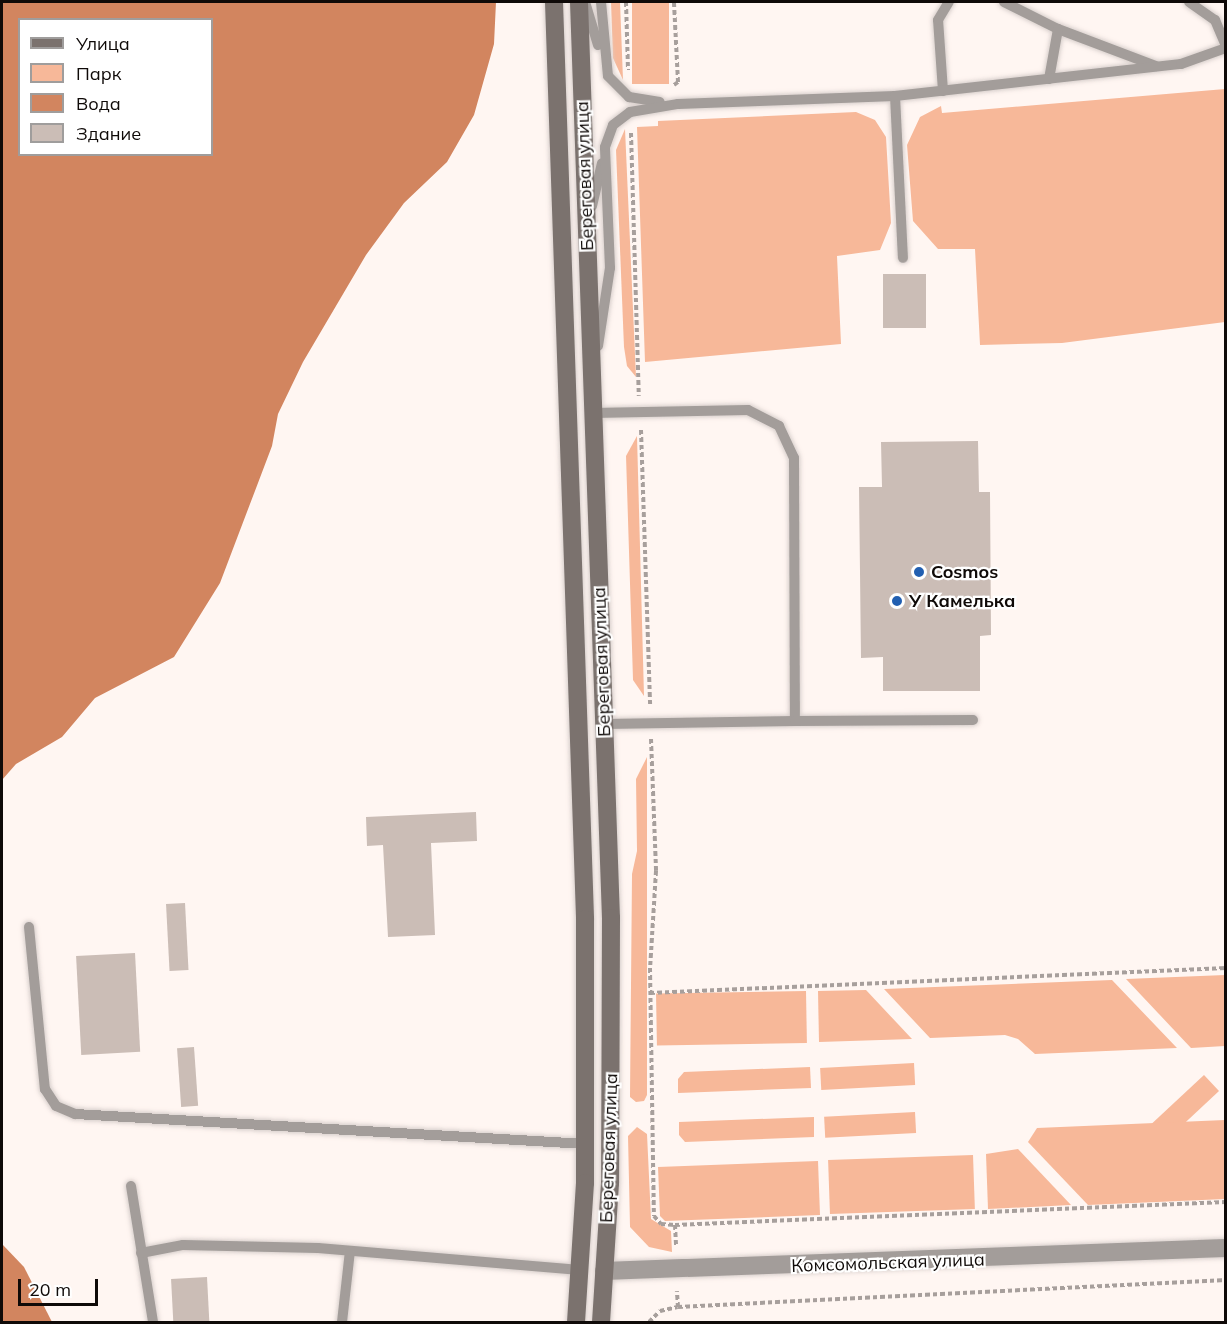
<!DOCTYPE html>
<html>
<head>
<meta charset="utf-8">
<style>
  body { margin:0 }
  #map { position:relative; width:1227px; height:1324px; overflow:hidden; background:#fff6f2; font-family:Mulish,sans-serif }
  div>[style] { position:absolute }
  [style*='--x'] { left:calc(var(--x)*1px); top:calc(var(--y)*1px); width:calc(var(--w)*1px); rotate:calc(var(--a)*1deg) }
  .green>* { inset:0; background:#f7b899; transform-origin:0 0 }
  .water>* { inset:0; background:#d2855f }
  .building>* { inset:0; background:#cbbdb6; transform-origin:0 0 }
  .path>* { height:4px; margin-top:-2px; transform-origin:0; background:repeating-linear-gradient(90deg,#a79f9c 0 4.5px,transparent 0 7.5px) }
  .roads { filter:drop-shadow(0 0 2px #d9d0cd) drop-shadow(0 0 2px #d9d0cd) }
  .lane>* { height:10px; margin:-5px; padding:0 5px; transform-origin:5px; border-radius:5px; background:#a39d9a }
  .street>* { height:18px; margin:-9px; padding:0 9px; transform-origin:9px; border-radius:9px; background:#a39d9a }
  .secondary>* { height:18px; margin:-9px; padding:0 9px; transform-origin:9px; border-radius:9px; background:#7b726e }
  .dots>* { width:16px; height:16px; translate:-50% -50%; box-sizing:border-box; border:3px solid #fff; border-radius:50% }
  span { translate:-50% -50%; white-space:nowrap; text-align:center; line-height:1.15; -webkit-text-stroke:4.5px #fff; paint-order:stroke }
  .street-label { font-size:18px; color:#0f0a08 }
  .poi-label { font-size:18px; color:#0f0a08; font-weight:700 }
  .left { translate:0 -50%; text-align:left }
  .frame { position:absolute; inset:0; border:3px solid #0f0a08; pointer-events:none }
  .legend { position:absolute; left:18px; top:18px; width:195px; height:138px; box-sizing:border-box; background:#fff; border:2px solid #9f9d9c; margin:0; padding:8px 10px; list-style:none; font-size:18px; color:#0f0a08 }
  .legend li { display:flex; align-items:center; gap:12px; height:30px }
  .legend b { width:30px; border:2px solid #9f9d9c }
  .scale { position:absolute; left:18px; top:1279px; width:80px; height:27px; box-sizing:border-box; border:3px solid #0f0a08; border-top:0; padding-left:8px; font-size:18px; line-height:21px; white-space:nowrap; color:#0f0a08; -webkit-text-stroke:4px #fff; paint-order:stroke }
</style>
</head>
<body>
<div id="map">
  <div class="green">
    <i style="clip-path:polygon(611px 2px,620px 2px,623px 80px,613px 58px)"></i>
    <i style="left:632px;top:2px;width:37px;height:82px"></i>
    <i style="clip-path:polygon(1225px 89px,1225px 322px,1062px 343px,980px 345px,975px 249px,938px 249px,913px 221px,907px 145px,920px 117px,941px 106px,942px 113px)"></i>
    <i style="clip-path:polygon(856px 112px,875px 120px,886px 137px,891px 223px,880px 250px,837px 256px,841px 344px,645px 362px,637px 127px,658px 126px,658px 121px)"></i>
    <i style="clip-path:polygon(625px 129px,636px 377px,627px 366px,624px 347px,616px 150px)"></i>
    <i style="clip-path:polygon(637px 436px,644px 696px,633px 680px,626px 456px)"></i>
    <i style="clip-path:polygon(647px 757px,647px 1095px,644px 1101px,636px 1102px,630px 1097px,632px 874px,637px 851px,636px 779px)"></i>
    <i style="clip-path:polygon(1225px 975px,1225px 1046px,1191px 1048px,1126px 979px)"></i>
    <i style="clip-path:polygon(1112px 980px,1177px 1048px,1035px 1054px,1018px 1039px,1005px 1035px,930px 1038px,884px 989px)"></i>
    <i style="clip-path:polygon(866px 990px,912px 1039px,819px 1042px,818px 991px)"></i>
    <i style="left:806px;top:991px;width:52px;height:150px;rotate:89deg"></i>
    <i style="left:914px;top:1063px;width:22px;height:94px;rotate:87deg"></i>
    <i style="clip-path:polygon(810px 1067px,811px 1088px,678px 1093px,678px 1079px,684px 1072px)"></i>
    <i style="left:1204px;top:1075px;width:22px;height:146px;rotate:47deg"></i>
    <i style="left:915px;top:1112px;width:21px;height:91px;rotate:87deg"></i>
    <i style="clip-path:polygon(814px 1117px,814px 1137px,685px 1142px,679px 1135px,679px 1122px)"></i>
    <i style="clip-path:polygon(1225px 1120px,1225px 1199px,1088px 1205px,1028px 1142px,1037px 1128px)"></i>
    <i style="clip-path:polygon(637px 1127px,647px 1134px,651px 1219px,671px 1231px,672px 1252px,649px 1247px,630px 1227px,628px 1136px)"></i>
    <i style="clip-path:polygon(1018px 1149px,1071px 1205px,988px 1209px,986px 1154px)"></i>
    <i style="left:973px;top:1155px;width:54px;height:145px;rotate:88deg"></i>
    <i style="clip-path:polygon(818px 1161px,820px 1215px,665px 1221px,660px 1216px,658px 1167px)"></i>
  </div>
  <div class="water">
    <i style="clip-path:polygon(evenodd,2px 2px,496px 2px,494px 44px,474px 115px,447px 162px,404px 203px,366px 255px,303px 362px,278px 414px,272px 446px,220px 583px,174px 657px,95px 698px,62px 737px,16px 764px,2px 780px,2px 2px,20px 20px,212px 20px,212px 154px,20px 154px,20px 20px)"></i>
    <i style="clip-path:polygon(2px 1244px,24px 1267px,52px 1322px,2px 1322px)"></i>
  </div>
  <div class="building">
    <i style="left:926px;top:274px;width:54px;height:43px;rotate:90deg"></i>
    <i style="clip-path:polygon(978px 441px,979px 492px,990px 492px,991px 635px,980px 636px,980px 691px,883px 691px,883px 657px,861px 658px,859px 487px,882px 487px,881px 442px)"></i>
    <i style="clip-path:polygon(476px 812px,477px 841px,431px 843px,435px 935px,388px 937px,383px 845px,367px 846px,366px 817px)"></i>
    <i style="left:185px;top:903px;width:67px;height:19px;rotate:87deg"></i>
    <i style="left:135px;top:953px;width:99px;height:59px;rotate:87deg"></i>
    <i style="left:194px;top:1047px;width:59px;height:17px;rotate:86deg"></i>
    <i style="left:207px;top:1277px;width:45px;height:36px;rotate:87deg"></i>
  </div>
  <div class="path">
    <i style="--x:626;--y:2;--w:68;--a:88.3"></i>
    <i style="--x:674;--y:85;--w:5;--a:-37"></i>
    <i style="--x:678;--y:82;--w:80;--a:-92.9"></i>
    <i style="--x:631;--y:133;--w:263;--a:88.3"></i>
    <i style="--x:641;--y:430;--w:275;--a:88.1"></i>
    <i style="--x:651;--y:739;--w:132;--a:87.8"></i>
    <i style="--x:656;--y:871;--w:97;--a:93.5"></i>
    <i style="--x:650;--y:968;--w:248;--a:89.1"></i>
    <i style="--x:654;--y:1216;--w:11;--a:49"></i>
    <i style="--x:661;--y:1224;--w:14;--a:4"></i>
    <i style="--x:675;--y:1225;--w:22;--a:87"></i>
    <i style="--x:650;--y:993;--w:577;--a:-2.49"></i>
    <i style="--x:675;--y:1225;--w:551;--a:-2.39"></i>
    <i style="--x:678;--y:1307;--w:549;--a:-2.82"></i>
    <i style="--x:649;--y:1322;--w:16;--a:-45"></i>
    <i style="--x:660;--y:1311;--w:18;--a:-13"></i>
    <i style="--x:678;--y:1307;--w:16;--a:-94"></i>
  </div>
  <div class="roads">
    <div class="lane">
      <i style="--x:585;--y:2;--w:45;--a:73.2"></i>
      <i style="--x:601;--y:2;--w:74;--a:84.6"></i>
      <i style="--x:608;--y:76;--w:30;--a:45"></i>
      <i style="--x:629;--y:97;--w:31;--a:9"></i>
      <i style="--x:1004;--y:2;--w:60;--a:26.6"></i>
      <i style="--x:1058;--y:29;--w:105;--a:20.7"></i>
      <i style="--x:1189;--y:2;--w:32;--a:35"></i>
      <i style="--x:1215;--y:20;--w:28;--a:67"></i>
      <i style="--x:1049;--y:79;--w:51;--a:-79.8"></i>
      <i style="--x:943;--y:91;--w:71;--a:-94"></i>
      <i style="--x:938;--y:20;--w:21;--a:-59"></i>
      <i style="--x:895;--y:96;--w:162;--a:87.2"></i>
      <i style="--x:592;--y:206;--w:44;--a:-76.9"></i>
      <i style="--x:598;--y:346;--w:79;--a:-81.3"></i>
      <i style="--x:610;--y:268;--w:121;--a:-92.4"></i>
      <i style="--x:605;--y:147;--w:23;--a:-70"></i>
      <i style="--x:613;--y:125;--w:21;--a:-37"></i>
      <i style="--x:630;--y:112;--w:49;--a:-9.5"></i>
      <i style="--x:678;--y:104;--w:217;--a:-2.1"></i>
      <i style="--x:895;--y:96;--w:288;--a:-6.4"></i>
      <i style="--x:1181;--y:64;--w:48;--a:-19.6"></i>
      <i style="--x:593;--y:413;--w:155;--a:-1.1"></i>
      <i style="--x:748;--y:410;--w:35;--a:27"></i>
      <i style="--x:779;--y:426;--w:35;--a:65"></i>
      <i style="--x:794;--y:458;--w:263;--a:89.8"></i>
      <i style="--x:795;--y:721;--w:191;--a:179.1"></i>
      <i style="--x:795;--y:721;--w:178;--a:-0.3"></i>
      <i style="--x:29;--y:927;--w:163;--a:84.4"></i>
      <i style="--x:45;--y:1089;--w:20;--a:57"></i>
      <i style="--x:56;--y:1106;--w:21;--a:23"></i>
      <i style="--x:75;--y:1114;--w:512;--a:3.36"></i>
      <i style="--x:131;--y:1186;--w:138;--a:80.8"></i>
      <i style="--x:141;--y:1253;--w:43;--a:-10.8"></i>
      <i style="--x:183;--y:1245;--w:135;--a:1.3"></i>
      <i style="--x:318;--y:1248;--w:263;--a:4.8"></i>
      <i style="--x:342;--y:1322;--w:71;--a:-83.6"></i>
    </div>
    <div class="street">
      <i style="--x:604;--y:1271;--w:622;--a:-2.12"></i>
    </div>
    <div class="secondary">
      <i style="--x:554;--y:2;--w:918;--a:88.06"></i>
      <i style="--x:585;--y:919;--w:264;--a:90"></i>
      <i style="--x:585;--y:1183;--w:139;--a:93.7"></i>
      <i style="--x:579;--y:2;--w:917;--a:88"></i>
      <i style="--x:611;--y:918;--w:265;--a:90.2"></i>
      <i style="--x:610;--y:1183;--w:139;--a:93.7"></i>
    </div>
  </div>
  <div class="dots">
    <i style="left:919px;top:572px;background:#225fb1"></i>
    <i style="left:897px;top:601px;background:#225fb1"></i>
  </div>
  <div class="street-label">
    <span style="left:585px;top:176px;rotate:-92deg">Береговая улица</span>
    <span style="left:602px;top:662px;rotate:-92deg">Береговая улица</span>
    <span style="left:609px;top:1148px;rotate:-88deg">Береговая улица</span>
    <span style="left:888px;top:1263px;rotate:-2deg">Комсомольская улица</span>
  </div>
  <div class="poi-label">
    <span class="left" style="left:931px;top:572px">Cosmos</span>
    <span class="left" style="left:909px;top:601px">У Камелька</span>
  </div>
  <div class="frame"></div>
  <ul class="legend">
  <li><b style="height:8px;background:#7b726e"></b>Улица</li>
  <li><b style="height:16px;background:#f7b899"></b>Парк</li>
  <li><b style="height:16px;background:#d2855f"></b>Вода</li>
  <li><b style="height:16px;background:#cbbdb6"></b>Здание</li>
  </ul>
  <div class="scale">20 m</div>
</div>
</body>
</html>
